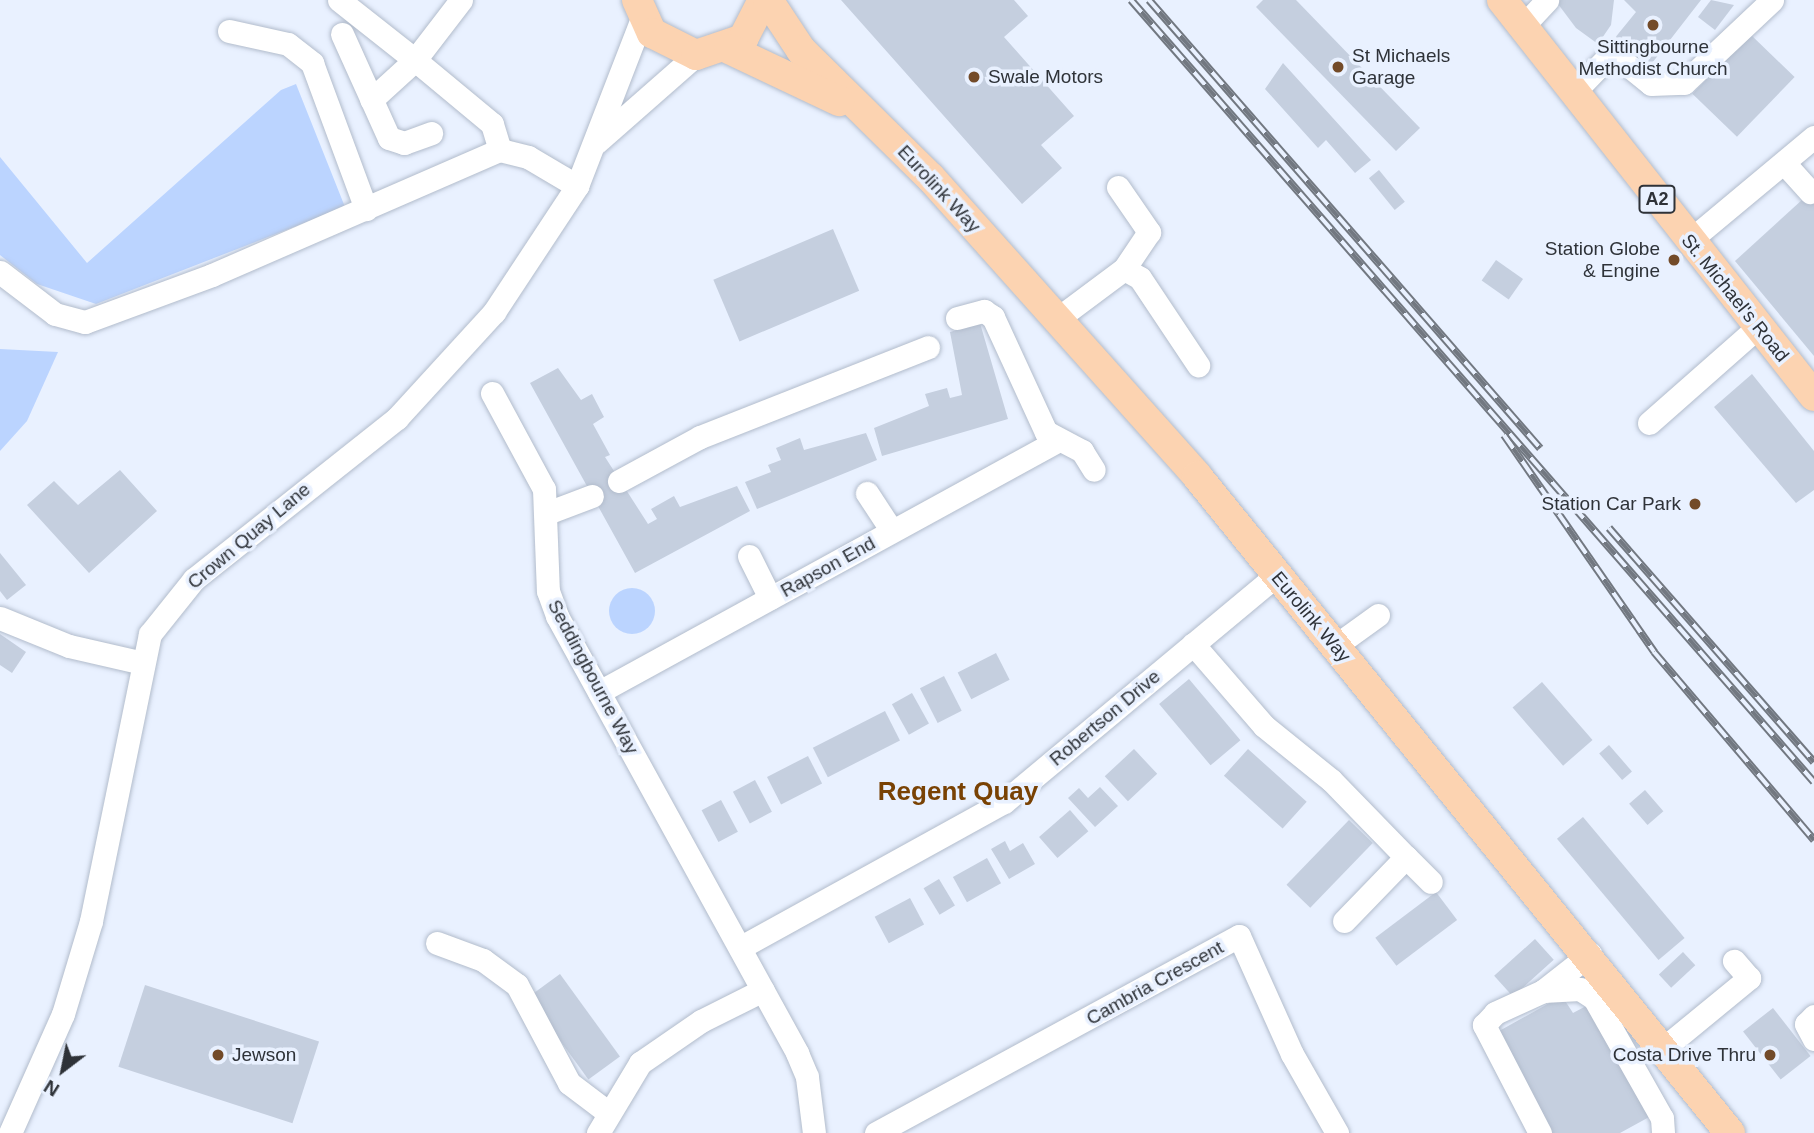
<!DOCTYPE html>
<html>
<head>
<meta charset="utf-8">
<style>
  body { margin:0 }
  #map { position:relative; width:1814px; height:1133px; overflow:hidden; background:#e9f1ff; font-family:Helvetica,sans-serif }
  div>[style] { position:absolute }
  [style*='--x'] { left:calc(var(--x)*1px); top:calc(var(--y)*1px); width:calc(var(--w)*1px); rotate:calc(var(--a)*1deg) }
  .green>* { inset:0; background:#bbd4ff }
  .round { border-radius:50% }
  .building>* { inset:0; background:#c5cfdf; transform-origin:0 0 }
  .roads { filter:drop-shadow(0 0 2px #b2bccc) drop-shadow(0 0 2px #b2bccc) }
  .minor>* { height:23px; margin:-11.5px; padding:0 11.5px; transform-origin:11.5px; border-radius:11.5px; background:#fff }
  .major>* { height:30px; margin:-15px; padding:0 15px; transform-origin:15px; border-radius:15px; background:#fcd3b1 }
  .rail>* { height:8px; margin-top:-4px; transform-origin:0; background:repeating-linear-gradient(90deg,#e9f1ff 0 16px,#727881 0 32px); box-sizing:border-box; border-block:2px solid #727881 }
  .dots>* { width:19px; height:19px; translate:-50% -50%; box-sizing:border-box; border:4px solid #e9f1ff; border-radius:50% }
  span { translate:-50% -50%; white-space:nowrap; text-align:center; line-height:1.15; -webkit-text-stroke:7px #e9f1ff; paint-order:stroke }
  .shield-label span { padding:2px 5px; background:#e9f1ff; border:2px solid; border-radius:5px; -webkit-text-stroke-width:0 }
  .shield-label { font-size:18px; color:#2e3238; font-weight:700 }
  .poi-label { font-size:19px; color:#2e3238 }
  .left { translate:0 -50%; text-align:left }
  .right { translate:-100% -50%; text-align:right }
  .street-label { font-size:19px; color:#2e3238 }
  .district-label { font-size:26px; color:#794204; font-weight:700 }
  .north { position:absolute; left:28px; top:1035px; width:70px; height:70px; -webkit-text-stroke:5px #e9f1ff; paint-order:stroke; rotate:212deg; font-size:19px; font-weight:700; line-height:28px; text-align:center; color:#2e3238 }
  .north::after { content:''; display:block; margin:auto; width:24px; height:32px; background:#2e3238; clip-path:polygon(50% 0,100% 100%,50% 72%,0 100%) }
</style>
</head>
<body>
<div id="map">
  <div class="green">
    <i style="clip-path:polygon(296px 84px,345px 207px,96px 304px,37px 284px,0 255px,0 157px,87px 263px,281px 90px)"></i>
    <i style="clip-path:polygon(0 349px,58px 352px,27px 421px,0 451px)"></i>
    <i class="round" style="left:609px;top:588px;width:46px;height:46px"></i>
  </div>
  <div class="building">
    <i style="clip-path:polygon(841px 0,1014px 0,1028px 16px,1004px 37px,1074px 116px,1041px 145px,1062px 168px,1022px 204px)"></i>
    <i style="clip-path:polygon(1263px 0,1296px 0,1420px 128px,1396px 151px,1256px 7px)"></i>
    <i style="clip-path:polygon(1555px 0,1614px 0,1611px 25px,1598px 44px,1576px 28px)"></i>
    <i style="clip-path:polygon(1624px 0,1701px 0,1649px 67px,1614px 39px,1636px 12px)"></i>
    <i style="clip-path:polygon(1711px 0,1734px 5px,1715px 30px,1698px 17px)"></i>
    <i style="left:1750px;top:34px;width:62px;height:83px;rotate:44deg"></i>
    <i style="clip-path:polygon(1283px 63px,1371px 160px,1355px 173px,1326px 140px,1318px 148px,1265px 89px)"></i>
    <i style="left:1379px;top:170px;width:41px;height:13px;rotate:51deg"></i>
    <i style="clip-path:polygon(1814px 189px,1814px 356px,1735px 261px)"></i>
    <i style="left:833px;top:229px;width:67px;height:130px;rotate:67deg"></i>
    <i style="left:1496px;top:260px;width:33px;height:25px;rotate:35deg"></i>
    <i style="clip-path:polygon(980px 323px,1008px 419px,882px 456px,874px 428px,929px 406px,925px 394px,947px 388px,950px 398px,962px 395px,950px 332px)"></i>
    <i style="clip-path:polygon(558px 368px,581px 400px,592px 394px,604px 417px,593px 424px,610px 455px,605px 457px,648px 524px,657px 519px,651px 509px,674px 496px,680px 507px,737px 486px,750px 511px,635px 573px,530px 383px)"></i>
    <i style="clip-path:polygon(1752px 374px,1814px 451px,1814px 490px,1796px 503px,1714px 407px)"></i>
    <i style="clip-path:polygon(866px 433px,877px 460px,757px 509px,745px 482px,771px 472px,768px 465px,781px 460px,776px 448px,800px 438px,804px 450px)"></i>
    <i style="clip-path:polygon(120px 470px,157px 511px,89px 573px,27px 505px,54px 481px,78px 505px)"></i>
    <i style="clip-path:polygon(0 553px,26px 585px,7px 600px,0 591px)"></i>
    <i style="clip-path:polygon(0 634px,26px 652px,12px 673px,0 665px)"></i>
    <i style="left:996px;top:653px;width:30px;height:43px;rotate:63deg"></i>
    <i style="left:944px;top:676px;width:39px;height:27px;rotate:63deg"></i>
    <i style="left:1189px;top:679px;width:80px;height:39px;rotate:50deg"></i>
    <i style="left:1542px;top:682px;width:77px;height:39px;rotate:49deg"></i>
    <i style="left:912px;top:693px;width:35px;height:23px;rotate:61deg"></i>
    <i style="left:885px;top:711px;width:33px;height:81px;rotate:63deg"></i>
    <i style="left:1609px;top:745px;width:35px;height:13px;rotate:49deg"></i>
    <i style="left:1134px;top:749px;width:34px;height:40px;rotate:47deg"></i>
    <i style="left:1248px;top:749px;width:79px;height:36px;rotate:42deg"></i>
    <i style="left:808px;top:756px;width:31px;height:46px;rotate:63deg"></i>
    <i style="left:755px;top:780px;width:36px;height:25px;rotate:62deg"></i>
    <i style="clip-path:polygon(1100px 787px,1118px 806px,1095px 827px,1068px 798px,1079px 788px,1088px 798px)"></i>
    <i style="left:1645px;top:790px;width:28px;height:21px;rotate:49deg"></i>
    <i style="left:721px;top:800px;width:36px;height:22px;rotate:62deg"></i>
    <i style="left:1070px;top:810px;width:28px;height:41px;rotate:49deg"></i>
    <i style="left:1583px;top:817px;width:158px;height:34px;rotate:50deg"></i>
    <i style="left:1349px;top:820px;width:33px;height:90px;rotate:44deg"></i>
    <i style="clip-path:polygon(1005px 841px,1010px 851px,1023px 843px,1035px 864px,1009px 879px,991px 849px)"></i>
    <i style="left:987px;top:858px;width:29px;height:39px;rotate:61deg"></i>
    <i style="left:939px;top:879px;width:31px;height:18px;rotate:59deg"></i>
    <i style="left:1436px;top:892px;width:35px;height:76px;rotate:53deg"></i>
    <i style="left:910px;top:898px;width:30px;height:40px;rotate:62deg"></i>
    <i style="left:1535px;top:939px;width:28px;height:55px;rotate:48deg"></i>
    <i style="left:1683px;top:952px;width:18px;height:33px;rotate:47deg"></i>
    <i style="left:560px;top:974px;width:102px;height:39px;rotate:54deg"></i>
    <i style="left:145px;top:985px;width:183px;height:86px;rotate:18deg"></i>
    <i style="clip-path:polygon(1562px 996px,1573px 1013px,1588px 1005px,1651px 1116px,1620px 1133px,1548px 1133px,1492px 1035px)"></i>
    <i style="left:1773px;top:1008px;width:61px;height:38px;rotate:52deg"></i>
  </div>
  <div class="roads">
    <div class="minor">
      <i style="--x:339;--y:0;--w:97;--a:38.3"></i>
      <i style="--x:415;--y:60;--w:59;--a:137.7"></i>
      <i style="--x:461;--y:0;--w:76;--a:127.5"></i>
      <i style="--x:415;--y:60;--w:100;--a:39.7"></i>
      <i style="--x:492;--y:124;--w:27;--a:73"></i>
      <i style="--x:1522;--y:27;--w:37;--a:-47"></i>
      <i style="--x:229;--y:31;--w:60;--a:12.4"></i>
      <i style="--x:288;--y:44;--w:31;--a:38"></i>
      <i style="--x:312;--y:63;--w:156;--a:69.7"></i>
      <i style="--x:342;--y:34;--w:114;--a:65.7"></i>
      <i style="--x:389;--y:138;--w:16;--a:18"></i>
      <i style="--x:404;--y:143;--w:29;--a:-20"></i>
      <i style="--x:1574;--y:92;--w:47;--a:-45.9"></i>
      <i style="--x:1607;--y:58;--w:12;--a:0"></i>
      <i style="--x:1619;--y:58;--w:41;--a:39.1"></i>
      <i style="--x:1651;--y:84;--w:33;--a:-2"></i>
      <i style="--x:1684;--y:83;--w:121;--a:-43.3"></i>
      <i style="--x:598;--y:141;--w:130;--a:-41.3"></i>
      <i style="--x:1785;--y:164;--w:38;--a:48"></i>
      <i style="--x:1118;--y:187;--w:55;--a:55.4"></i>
      <i style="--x:1149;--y:232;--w:45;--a:124"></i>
      <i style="--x:1689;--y:241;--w:163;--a:-39.8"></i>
      <i style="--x:0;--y:272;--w:69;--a:37.4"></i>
      <i style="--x:55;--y:314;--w:31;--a:15"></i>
      <i style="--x:85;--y:322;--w:135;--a:-20.3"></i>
      <i style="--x:212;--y:275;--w:314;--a:-23.5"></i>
      <i style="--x:500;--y:150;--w:29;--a:14"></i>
      <i style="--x:528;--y:157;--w:57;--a:30.6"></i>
      <i style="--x:957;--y:318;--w:28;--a:-15"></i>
      <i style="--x:984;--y:311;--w:11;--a:34"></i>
      <i style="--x:993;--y:317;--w:127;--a:65.3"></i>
      <i style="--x:1046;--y:432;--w:41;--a:27.8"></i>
      <i style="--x:1082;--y:451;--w:22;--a:58"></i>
      <i style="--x:1057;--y:319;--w:84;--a:-36.7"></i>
      <i style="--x:1124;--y:269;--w:18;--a:29"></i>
      <i style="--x:1140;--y:278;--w:105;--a:56.3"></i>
      <i style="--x:492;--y:393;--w:109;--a:61.6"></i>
      <i style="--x:544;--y:489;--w:102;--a:87.8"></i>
      <i style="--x:548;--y:591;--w:27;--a:70"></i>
      <i style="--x:557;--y:616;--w:499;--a:61.2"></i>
      <i style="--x:797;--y:1053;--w:26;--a:67"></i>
      <i style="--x:807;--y:1077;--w:56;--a:82.9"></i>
      <i style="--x:1649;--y:423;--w:145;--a:-41.4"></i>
      <i style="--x:619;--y:481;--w:92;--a:-28.5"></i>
      <i style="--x:700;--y:437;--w:245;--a:-21.5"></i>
      <i style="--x:867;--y:493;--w:45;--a:56.7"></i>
      <i style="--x:547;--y:513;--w:48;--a:-20.7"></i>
      <i style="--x:749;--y:556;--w:47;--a:63.4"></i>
      <i style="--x:0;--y:618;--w:74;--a:22.1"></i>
      <i style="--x:69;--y:646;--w:76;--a:12.9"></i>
      <i style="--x:1193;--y:644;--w:108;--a:49.1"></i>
      <i style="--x:1264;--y:726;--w:86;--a:38.9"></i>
      <i style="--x:1331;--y:780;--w:107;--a:45.8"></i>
      <i style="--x:1406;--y:857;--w:89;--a:134.1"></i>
      <i style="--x:1335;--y:646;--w:53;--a:-35.8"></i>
      <i style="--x:599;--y:692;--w:522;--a:-28.72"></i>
      <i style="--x:1406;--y:857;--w:35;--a:45"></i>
      <i style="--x:437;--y:943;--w:49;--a:20.3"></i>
      <i style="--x:483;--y:960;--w:42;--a:36.3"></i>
      <i style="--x:517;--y:985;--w:111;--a:62"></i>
      <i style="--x:569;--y:1083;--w:46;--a:37.1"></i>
      <i style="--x:741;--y:947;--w:300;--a:-28.9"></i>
      <i style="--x:1004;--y:802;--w:354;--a:-39.8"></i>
      <i style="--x:1543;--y:991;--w:60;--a:-38.2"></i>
      <i style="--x:1814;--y:1016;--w:11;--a:135"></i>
      <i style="--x:1806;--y:1024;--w:17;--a:62"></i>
      <i style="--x:1665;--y:1047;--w:109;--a:-39.4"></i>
      <i style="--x:1749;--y:978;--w:23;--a:-131"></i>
      <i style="--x:10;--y:1133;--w:130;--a:-66"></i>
      <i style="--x:63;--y:1014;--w:97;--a:-73.2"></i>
      <i style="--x:91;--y:921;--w:293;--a:-78.4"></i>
      <i style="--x:150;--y:634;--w:70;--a:-51.3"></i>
      <i style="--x:194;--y:579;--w:259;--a:-38.4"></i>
      <i style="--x:397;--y:418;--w:144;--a:-47.5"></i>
      <i style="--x:494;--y:312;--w:151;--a:-56.6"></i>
      <i style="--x:577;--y:186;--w:180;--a:-68.8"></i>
      <i style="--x:598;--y:1133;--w:82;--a:-59"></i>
      <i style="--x:640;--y:1063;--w:74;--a:-34.5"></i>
      <i style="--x:701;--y:1021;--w:69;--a:-26.6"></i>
      <i style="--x:876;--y:1133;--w:413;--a:-28.5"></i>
      <i style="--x:1239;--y:936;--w:129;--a:65.8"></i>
      <i style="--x:1292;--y:1054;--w:91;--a:60.3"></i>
      <i style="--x:1540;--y:1133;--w:122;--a:-117.4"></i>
      <i style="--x:1484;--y:1025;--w:16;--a:-47"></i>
      <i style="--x:1495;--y:1013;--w:53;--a:-24.6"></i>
      <i style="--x:1543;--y:991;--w:37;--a:-3"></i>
      <i style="--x:1580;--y:989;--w:17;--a:33"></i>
      <i style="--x:1594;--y:998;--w:138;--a:60.5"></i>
      <i style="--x:1662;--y:1118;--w:15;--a:86"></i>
    </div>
    <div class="major">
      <i style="--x:637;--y:0;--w:36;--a:66"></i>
      <i style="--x:652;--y:33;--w:49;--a:26.6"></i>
      <i style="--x:696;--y:55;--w:50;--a:-18.8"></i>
      <i style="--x:743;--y:39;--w:44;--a:-62.9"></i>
      <i style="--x:768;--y:0;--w:60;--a:56.6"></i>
      <i style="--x:801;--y:50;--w:182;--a:44.6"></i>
      <i style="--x:931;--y:178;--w:399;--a:48.2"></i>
      <i style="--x:1197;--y:476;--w:846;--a:50.95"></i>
      <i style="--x:1502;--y:0;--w:504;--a:51.77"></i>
      <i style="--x:729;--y:49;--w:122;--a:25.3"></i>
    </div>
  </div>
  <div class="rail">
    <i style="--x:1131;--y:0;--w:1038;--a:48.87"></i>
    <i style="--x:1149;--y:0;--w:595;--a:48.89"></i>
    <i style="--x:1504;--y:435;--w:264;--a:55.3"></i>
    <i style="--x:1654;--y:652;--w:247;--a:49.6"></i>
    <i style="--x:1609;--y:528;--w:311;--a:48.8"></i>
  </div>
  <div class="dots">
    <i style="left:1653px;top:25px;background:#734b29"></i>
    <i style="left:1338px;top:67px;background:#734b29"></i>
    <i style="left:974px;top:77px;background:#734b29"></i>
    <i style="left:1674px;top:260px;background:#734b29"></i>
    <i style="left:1695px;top:504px;background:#734b29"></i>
    <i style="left:218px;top:1055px;background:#734b29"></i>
    <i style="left:1770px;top:1055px;background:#734b29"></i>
  </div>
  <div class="shield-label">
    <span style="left:1657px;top:199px">A2</span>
  </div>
  <div class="poi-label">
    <span style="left:1653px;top:58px">Sittingbourne<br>Methodist Church</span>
    <span class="left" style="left:1352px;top:67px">St Michaels<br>Garage</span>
    <span class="left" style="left:988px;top:77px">Swale Motors</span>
    <span class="right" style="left:1660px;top:260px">Station Globe<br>&amp; Engine</span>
    <span class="right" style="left:1681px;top:504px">Station Car Park</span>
    <span class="left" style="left:232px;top:1055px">Jewson</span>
    <span class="right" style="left:1756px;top:1055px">Costa Drive Thru</span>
  </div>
  <div class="street-label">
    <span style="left:939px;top:189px;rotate:47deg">Eurolink Way</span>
    <span style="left:1735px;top:298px;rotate:51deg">St. Michael's Road</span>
    <span style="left:249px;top:536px;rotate:-40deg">Crown Quay Lane</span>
    <span style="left:828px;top:567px;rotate:-29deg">Rapson End</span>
    <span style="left:1311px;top:617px;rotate:50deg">Eurolink Way</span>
    <span style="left:593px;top:677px;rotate:62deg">Seddingbourne Way</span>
    <span style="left:1105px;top:718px;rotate:-40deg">Robertson Drive</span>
    <span style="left:1155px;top:983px;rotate:-29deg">Cambria Crescent</span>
  </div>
  <div class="district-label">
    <span style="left:958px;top:792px">Regent Quay</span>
  </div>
  <div class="north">N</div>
</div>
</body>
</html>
